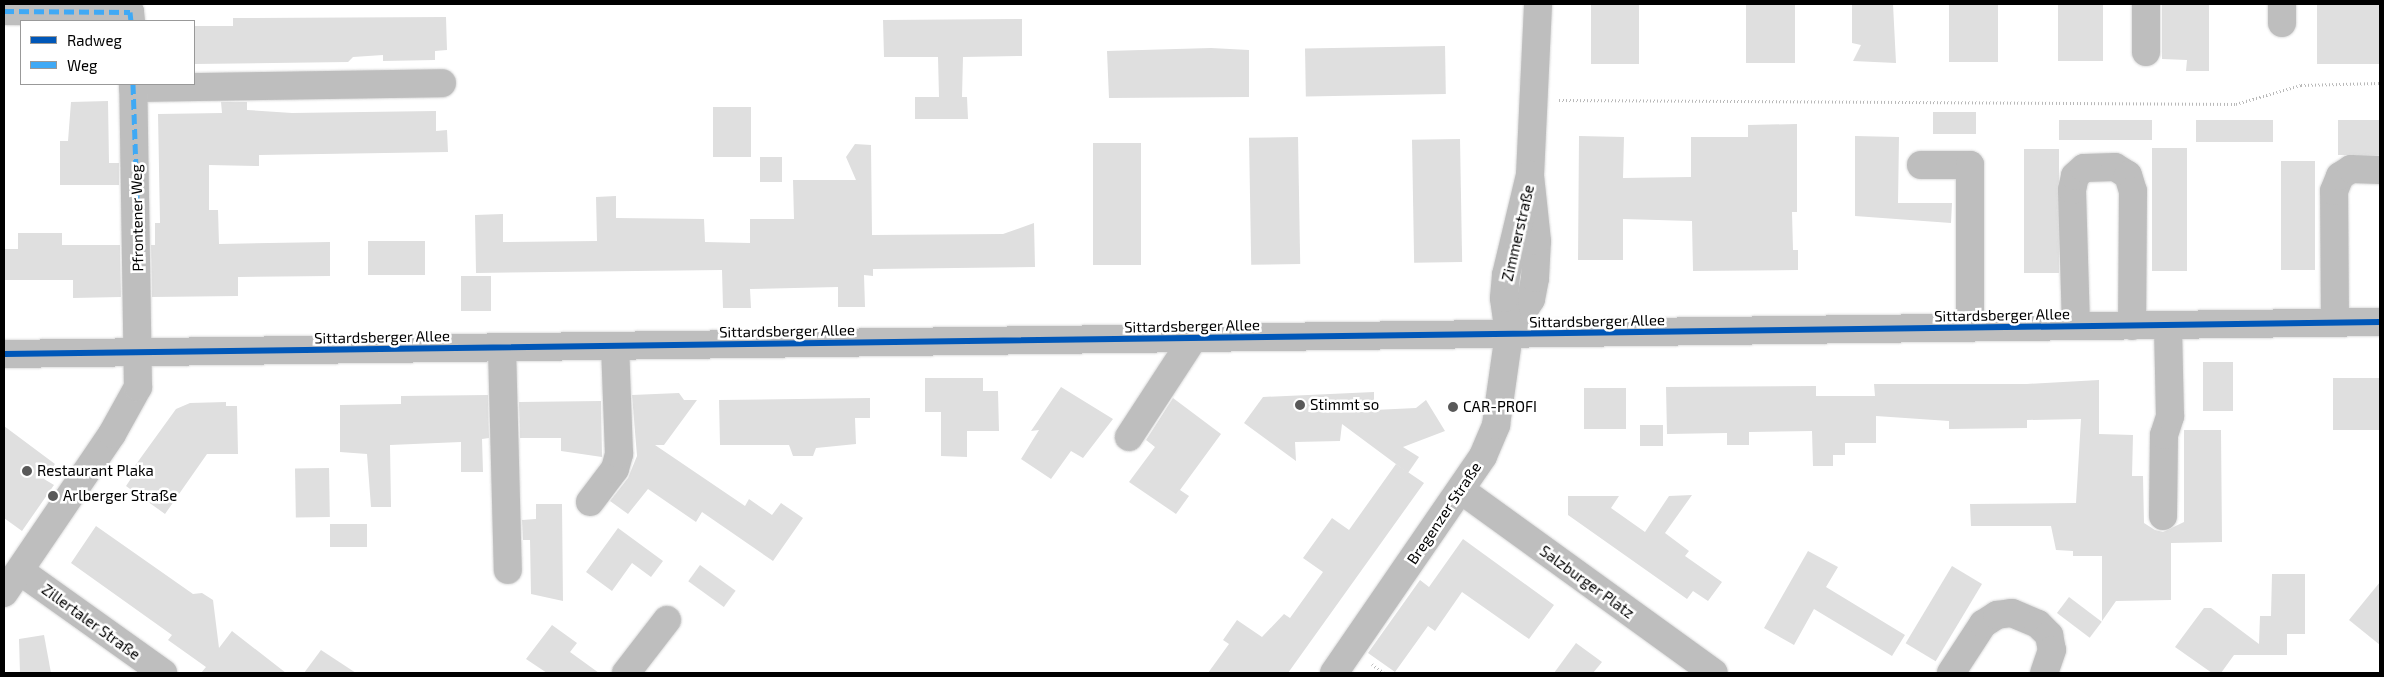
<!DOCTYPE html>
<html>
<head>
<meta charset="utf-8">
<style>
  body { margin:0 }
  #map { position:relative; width:2384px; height:677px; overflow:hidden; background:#fff; font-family:"Exo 2",sans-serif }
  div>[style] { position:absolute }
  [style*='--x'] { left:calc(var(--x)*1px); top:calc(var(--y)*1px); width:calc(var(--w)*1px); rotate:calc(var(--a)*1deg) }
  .building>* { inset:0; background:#dfdfdf; transform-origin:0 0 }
  .path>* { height:3px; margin-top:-1.5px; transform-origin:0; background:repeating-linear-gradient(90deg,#b9b9b9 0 1px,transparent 0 3.5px) }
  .roads { filter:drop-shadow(0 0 1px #dbdbdb) drop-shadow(0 0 1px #dbdbdb) }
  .minor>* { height:28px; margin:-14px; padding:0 14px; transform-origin:14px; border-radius:14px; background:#bebebe }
  .major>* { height:28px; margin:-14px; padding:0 14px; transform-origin:14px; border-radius:14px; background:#bebebe }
  .quiet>* { height:5px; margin-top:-2.5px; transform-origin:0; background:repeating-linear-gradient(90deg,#3fa9f5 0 10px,transparent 0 15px) }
  .cycleway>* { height:6px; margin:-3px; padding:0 3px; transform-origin:3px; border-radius:3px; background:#0057b8 }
  .dots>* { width:14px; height:14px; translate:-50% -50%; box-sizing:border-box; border:2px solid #fff; border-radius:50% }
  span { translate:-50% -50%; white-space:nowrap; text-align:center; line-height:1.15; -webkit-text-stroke:5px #fff; paint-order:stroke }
  .street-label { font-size:15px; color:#000 }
  .poi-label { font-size:15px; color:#000 }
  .left { translate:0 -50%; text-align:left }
  .frame { position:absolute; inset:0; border:5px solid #000; pointer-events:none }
  .legend { position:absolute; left:20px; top:20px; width:175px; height:65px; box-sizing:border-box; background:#fff; border:1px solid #999; margin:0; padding:6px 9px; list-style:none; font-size:15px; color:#000 }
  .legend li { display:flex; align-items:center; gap:10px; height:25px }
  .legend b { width:25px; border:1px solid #999 }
</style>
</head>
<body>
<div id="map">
  <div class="building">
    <i style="left:1591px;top:4px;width:48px;height:60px"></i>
    <i style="left:1746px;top:4px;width:49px;height:59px"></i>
    <i style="clip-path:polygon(1852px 4px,1893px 4px,1896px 63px,1853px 61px,1861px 45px,1852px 43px)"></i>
    <i style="left:1949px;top:4px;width:49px;height:58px"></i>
    <i style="left:2058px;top:4px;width:45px;height:57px"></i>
    <i style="clip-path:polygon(2162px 4px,2209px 4px,2209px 71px,2186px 71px,2187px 60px,2162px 59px)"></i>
    <i style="left:2317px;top:4px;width:63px;height:60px"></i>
    <i style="clip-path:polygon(446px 17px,447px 50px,435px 51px,435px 60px,383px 61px,383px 55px,353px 57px,348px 62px,194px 64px,194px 26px,233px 26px,233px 18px)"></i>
    <i style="clip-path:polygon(1022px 19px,1022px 56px,963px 57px,962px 97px,967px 97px,968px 119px,915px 119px,915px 97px,939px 97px,938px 57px,884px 57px,883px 20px)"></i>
    <i style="left:1445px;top:46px;width:48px;height:140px;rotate:89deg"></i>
    <i style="clip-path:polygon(1211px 48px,1249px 50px,1249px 97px,1109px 98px,1107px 51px)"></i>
    <i style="clip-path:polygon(108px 101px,109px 163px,119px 163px,119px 185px,60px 185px,60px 141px,68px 141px,71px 102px)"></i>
    <i style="clip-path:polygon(221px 102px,247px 102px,247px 110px,292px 113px,436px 111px,436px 131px,447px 130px,448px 152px,259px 155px,259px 166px,209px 165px,209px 210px,218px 210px,219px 244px,330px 242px,330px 276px,238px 277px,238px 296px,152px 297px,151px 245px,155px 245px,155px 223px,160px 223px,158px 114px,222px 113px)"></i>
    <i style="left:713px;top:107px;width:38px;height:50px"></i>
    <i style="left:1933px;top:112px;width:43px;height:22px"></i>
    <i style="left:2152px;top:120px;width:20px;height:93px;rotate:90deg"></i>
    <i style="left:2196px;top:120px;width:77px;height:22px"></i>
    <i style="left:2338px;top:120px;width:42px;height:35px"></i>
    <i style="clip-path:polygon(1797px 124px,1797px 212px,1792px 212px,1793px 250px,1798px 250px,1798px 270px,1693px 271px,1692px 221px,1623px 219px,1623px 260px,1578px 260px,1579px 136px,1624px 137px,1623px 178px,1691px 177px,1691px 137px,1748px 137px,1748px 125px)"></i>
    <i style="clip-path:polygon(1855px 136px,1899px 137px,1898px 203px,1952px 203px,1951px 223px,1855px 216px)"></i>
    <i style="left:1298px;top:137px;width:127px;height:49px;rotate:89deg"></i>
    <i style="left:1460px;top:139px;width:123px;height:48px;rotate:89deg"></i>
    <i style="left:1141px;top:143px;width:122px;height:48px;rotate:90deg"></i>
    <i style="clip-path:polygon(855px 144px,871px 145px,872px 235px,1003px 234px,1034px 223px,1035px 267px,873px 269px,873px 276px,864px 275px,865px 307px,838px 307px,838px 287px,750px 289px,751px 308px,723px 308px,722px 270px,476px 273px,475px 215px,503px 214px,503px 242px,597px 241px,596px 197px,616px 196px,616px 218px,704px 219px,705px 242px,750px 243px,750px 219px,794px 219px,793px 180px,856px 180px,846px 157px)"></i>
    <i style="left:2152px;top:148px;width:35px;height:123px"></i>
    <i style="left:2059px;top:149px;width:124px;height:35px;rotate:90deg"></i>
    <i style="left:760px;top:157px;width:22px;height:25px"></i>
    <i style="left:2281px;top:161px;width:34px;height:109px"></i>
    <i style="clip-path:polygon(18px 233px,62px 233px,62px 245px,120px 245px,121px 297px,73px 298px,73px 280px,4px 280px,4px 249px,18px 249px)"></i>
    <i style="left:425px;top:241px;width:34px;height:57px;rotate:90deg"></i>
    <i style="left:491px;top:276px;width:35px;height:30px;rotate:90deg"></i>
    <i style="left:2203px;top:362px;width:30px;height:49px"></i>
    <i style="clip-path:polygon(925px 378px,983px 378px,983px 391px,998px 391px,999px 431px,967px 431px,967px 457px,941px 456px,941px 412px,925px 412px)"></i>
    <i style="left:2380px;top:378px;width:52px;height:47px;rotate:90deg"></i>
    <i style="clip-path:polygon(2099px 380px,2099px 434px,2133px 435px,2132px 476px,2143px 476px,2144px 523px,2155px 530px,2163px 532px,2184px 522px,2184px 430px,2221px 430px,2222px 542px,2171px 543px,2171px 600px,2116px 601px,2102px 621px,2102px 556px,2073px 556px,2073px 551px,2056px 550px,2051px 526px,1971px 526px,1970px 504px,2076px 503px,2081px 419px,2027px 420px,2027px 428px,1949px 429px,1949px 421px,1876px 416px,1876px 443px,1845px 443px,1845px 455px,1833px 455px,1833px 466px,1813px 466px,1812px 431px,1749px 432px,1749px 445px,1727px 445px,1727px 433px,1667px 434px,1666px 387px,1816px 386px,1816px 396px,1875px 396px,1874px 384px,2027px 384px)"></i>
    <i style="clip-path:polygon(1061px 387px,1113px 419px,1083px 458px,1071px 451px,1051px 479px,1021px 459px,1039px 430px,1031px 431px)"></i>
    <i style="left:1584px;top:388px;width:42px;height:41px"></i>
    <i style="clip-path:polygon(1374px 392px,1374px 410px,1416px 408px,1426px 400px,1445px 431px,1403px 447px,1419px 457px,1408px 473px,1342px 424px,1340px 441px,1295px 442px,1296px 461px,1244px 423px,1263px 397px)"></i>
    <i style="clip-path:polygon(679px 393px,684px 400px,697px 400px,664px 445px,655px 445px,745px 506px,749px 499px,772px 515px,781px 503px,803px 518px,773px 561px,702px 512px,696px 522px,648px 489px,628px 514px,610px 501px,628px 478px,637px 456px,632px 395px)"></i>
    <i style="clip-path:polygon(488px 395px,489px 438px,482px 439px,483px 472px,461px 472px,461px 442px,390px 445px,391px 507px,371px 507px,367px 454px,340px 452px,340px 405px,401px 404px,401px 396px)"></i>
    <i style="clip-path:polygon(870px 398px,870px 418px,855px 418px,856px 444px,816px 448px,813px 456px,793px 456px,789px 445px,720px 445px,719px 400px)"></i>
    <i style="clip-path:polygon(1173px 398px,1221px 434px,1180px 490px,1189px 496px,1176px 514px,1129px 482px,1155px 447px,1146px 440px)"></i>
    <i style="clip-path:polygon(601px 401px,602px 457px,561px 451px,561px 438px,520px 438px,519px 402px)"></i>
    <i style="clip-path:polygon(226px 402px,226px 406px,237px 406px,238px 454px,207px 454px,165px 514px,126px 486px,132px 477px,129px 474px,176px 409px,190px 403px)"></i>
    <i style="left:1640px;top:425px;width:23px;height:21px"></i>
    <i style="clip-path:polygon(4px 426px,55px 464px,44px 479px,54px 485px,22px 531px,4px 518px)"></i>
    <i style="clip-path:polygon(1396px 464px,1424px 483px,1288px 673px,1208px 673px,1229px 644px,1223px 640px,1237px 620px,1262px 637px,1284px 614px,1290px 618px,1323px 572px,1303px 558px,1332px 518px,1349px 530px)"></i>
    <i style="left:329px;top:468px;width:49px;height:34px;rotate:89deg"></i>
    <i style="clip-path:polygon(1692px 495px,1665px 533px,1689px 551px,1685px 556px,1722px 582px,1708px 601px,1693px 591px,1687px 599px,1568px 515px,1568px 496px,1619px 496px,1611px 508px,1645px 532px,1669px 496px)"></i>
    <i style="clip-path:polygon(536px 504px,562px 504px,563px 601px,531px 594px,530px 540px,523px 540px,522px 520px,536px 519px)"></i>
    <i style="left:330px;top:524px;width:37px;height:23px"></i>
    <i style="clip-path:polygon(96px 526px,193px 594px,202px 593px,213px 600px,219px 648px,232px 631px,286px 673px,201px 673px,206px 667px,168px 640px,172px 635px,71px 563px)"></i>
    <i style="clip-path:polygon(618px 528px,663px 561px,651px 577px,632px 563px,612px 591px,586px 572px)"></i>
    <i style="clip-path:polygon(1463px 539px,1554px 605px,1529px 639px,1462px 592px,1435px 631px,1428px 626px,1395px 672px,1368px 653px,1420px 580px,1429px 587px)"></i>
    <i style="clip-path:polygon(1808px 551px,1838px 567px,1826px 587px,1905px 635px,1892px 656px,1814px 609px,1794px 645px,1764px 628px)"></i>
    <i style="left:700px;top:565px;width:44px;height:20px;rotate:36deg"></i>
    <i style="left:1952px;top:566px;width:35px;height:90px;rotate:31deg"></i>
    <i style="clip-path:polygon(2272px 574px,2305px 574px,2305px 634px,2287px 634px,2287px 655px,2234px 655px,2221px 673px,2212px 673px,2175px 647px,2204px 608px,2211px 608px,2259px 644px,2260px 616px,2271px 616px)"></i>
    <i style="clip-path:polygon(2380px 582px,2380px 645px,2349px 620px)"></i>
    <i style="left:2069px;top:597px;width:41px;height:20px;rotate:37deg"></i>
    <i style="clip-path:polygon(552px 625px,577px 643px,570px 652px,599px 673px,547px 673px,526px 659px)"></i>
    <i style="clip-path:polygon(44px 635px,51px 673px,20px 673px,19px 639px)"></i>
    <i style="clip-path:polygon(1576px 643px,1602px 662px,1593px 673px,1554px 673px)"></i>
    <i style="clip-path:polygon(321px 650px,356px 673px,304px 673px)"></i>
  </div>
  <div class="path">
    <i style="--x:1559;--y:100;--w:677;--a:0.34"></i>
    <i style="--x:2236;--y:104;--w:68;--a:-16.3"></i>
    <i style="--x:2301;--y:85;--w:79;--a:-1.5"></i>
    <i style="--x:1372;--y:664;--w:15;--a:37"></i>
  </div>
  <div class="roads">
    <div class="minor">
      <i style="--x:4;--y:11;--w:126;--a:0.5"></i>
      <i style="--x:130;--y:12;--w:9;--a:84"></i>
      <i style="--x:2282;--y:23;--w:19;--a:-90"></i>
      <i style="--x:2146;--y:52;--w:48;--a:-90"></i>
      <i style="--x:133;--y:88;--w:309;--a:-0.9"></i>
      <i style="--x:1921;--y:165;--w:49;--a:0"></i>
      <i style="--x:1970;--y:165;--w:163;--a:90"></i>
      <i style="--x:2335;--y:323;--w:132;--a:-90.4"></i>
      <i style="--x:2334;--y:191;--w:16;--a:-68"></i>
      <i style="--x:2340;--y:176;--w:13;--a:-32"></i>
      <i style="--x:2351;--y:169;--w:29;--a:2"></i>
      <i style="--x:2076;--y:326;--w:136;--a:-91.7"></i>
      <i style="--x:2072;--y:190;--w:14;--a:-78"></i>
      <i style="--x:2075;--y:176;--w:12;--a:-42"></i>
      <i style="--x:2084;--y:168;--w:31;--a:-2"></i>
      <i style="--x:2115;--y:167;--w:15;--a:32"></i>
      <i style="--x:2128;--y:175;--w:17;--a:73"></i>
      <i style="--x:2133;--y:191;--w:135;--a:90.4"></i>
      <i style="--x:1509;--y:334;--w:41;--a:-57.8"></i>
      <i style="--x:1531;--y:299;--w:21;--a:-79"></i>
      <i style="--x:1535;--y:278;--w:37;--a:-87"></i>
      <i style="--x:1537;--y:241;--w:66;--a:-96.1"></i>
      <i style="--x:1530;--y:175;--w:171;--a:-87.3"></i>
      <i style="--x:502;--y:348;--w:222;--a:88.5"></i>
      <i style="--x:1129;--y:437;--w:117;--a:-56.9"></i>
      <i style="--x:1461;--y:490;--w:312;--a:35.9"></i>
      <i style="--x:590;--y:502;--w:41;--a:-52.9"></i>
      <i style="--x:615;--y:469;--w:16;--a:-75"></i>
      <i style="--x:619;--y:454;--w:108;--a:-92.1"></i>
      <i style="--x:2163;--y:516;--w:81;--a:-89.3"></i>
      <i style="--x:2164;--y:435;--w:20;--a:-72"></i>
      <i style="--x:2170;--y:416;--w:91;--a:-91.3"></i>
      <i style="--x:20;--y:571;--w:176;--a:35.5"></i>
      <i style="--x:4;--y:593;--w:192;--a:-55.8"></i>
      <i style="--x:112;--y:434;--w:54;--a:-61"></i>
      <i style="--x:138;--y:387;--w:303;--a:-90.9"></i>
      <i style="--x:626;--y:673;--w:67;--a:-52.3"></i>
      <i style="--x:1334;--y:673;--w:263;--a:-55.5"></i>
      <i style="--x:1483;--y:456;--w:34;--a:-67"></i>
      <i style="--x:1496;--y:425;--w:92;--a:-81.9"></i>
      <i style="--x:1509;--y:334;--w:36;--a:-98"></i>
      <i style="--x:1504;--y:298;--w:23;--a:-85"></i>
      <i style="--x:1506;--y:275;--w:103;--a:-76.5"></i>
      <i style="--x:1951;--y:673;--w:59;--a:-56.9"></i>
      <i style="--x:1983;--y:624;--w:17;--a:-33"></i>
      <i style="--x:1997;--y:615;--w:15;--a:-8"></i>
      <i style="--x:2012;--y:613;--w:28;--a:23"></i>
      <i style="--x:2038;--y:624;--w:16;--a:45"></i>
      <i style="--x:2049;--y:635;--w:15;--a:79"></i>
      <i style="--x:2052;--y:650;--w:24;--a:109"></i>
    </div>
    <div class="major">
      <i style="--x:4;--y:354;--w:2376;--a:-0.77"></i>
    </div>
  </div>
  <div class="quiet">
    <i style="--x:4;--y:11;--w:126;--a:0.5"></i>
    <i style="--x:130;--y:12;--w:9;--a:84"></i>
    <i style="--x:133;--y:84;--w:144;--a:88"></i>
  </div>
  <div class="cycleway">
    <i style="--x:4;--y:354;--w:2376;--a:-0.77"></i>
  </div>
  <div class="dots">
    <i style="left:1300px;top:405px;background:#595959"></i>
    <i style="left:1453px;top:407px;background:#595959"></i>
    <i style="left:27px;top:471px;background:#595959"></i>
    <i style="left:53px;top:496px;background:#595959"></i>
  </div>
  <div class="street-label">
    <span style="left:137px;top:218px;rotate:-91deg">Pfrontener Weg</span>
    <span style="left:1518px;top:233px;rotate:-77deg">Zimmerstraße</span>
    <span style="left:2002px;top:315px;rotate:-1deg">Sittardsberger Allee</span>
    <span style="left:1597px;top:321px;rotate:-1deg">Sittardsberger Allee</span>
    <span style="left:1192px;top:326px;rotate:-1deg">Sittardsberger Allee</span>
    <span style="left:787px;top:331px;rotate:-1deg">Sittardsberger Allee</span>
    <span style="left:382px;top:337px;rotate:-1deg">Sittardsberger Allee</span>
    <span style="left:1444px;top:513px;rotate:-56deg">Bregenzer Straße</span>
    <span style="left:1587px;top:582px;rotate:36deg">Salzburger Platz</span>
    <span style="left:91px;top:622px;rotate:36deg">Zillertaler Straße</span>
  </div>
  <div class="poi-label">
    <span class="left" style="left:1310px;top:405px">Stimmt so</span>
    <span class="left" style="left:1463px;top:407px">CAR-PROFI</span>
    <span class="left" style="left:37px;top:471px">Restaurant Plaka</span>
    <span class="left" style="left:63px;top:496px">Arlberger Straße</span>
  </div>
  <div class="frame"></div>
  <ul class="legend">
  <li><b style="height:6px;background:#0057b8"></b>Radweg</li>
  <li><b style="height:6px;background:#3fa9f5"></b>Weg</li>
  </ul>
</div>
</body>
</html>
